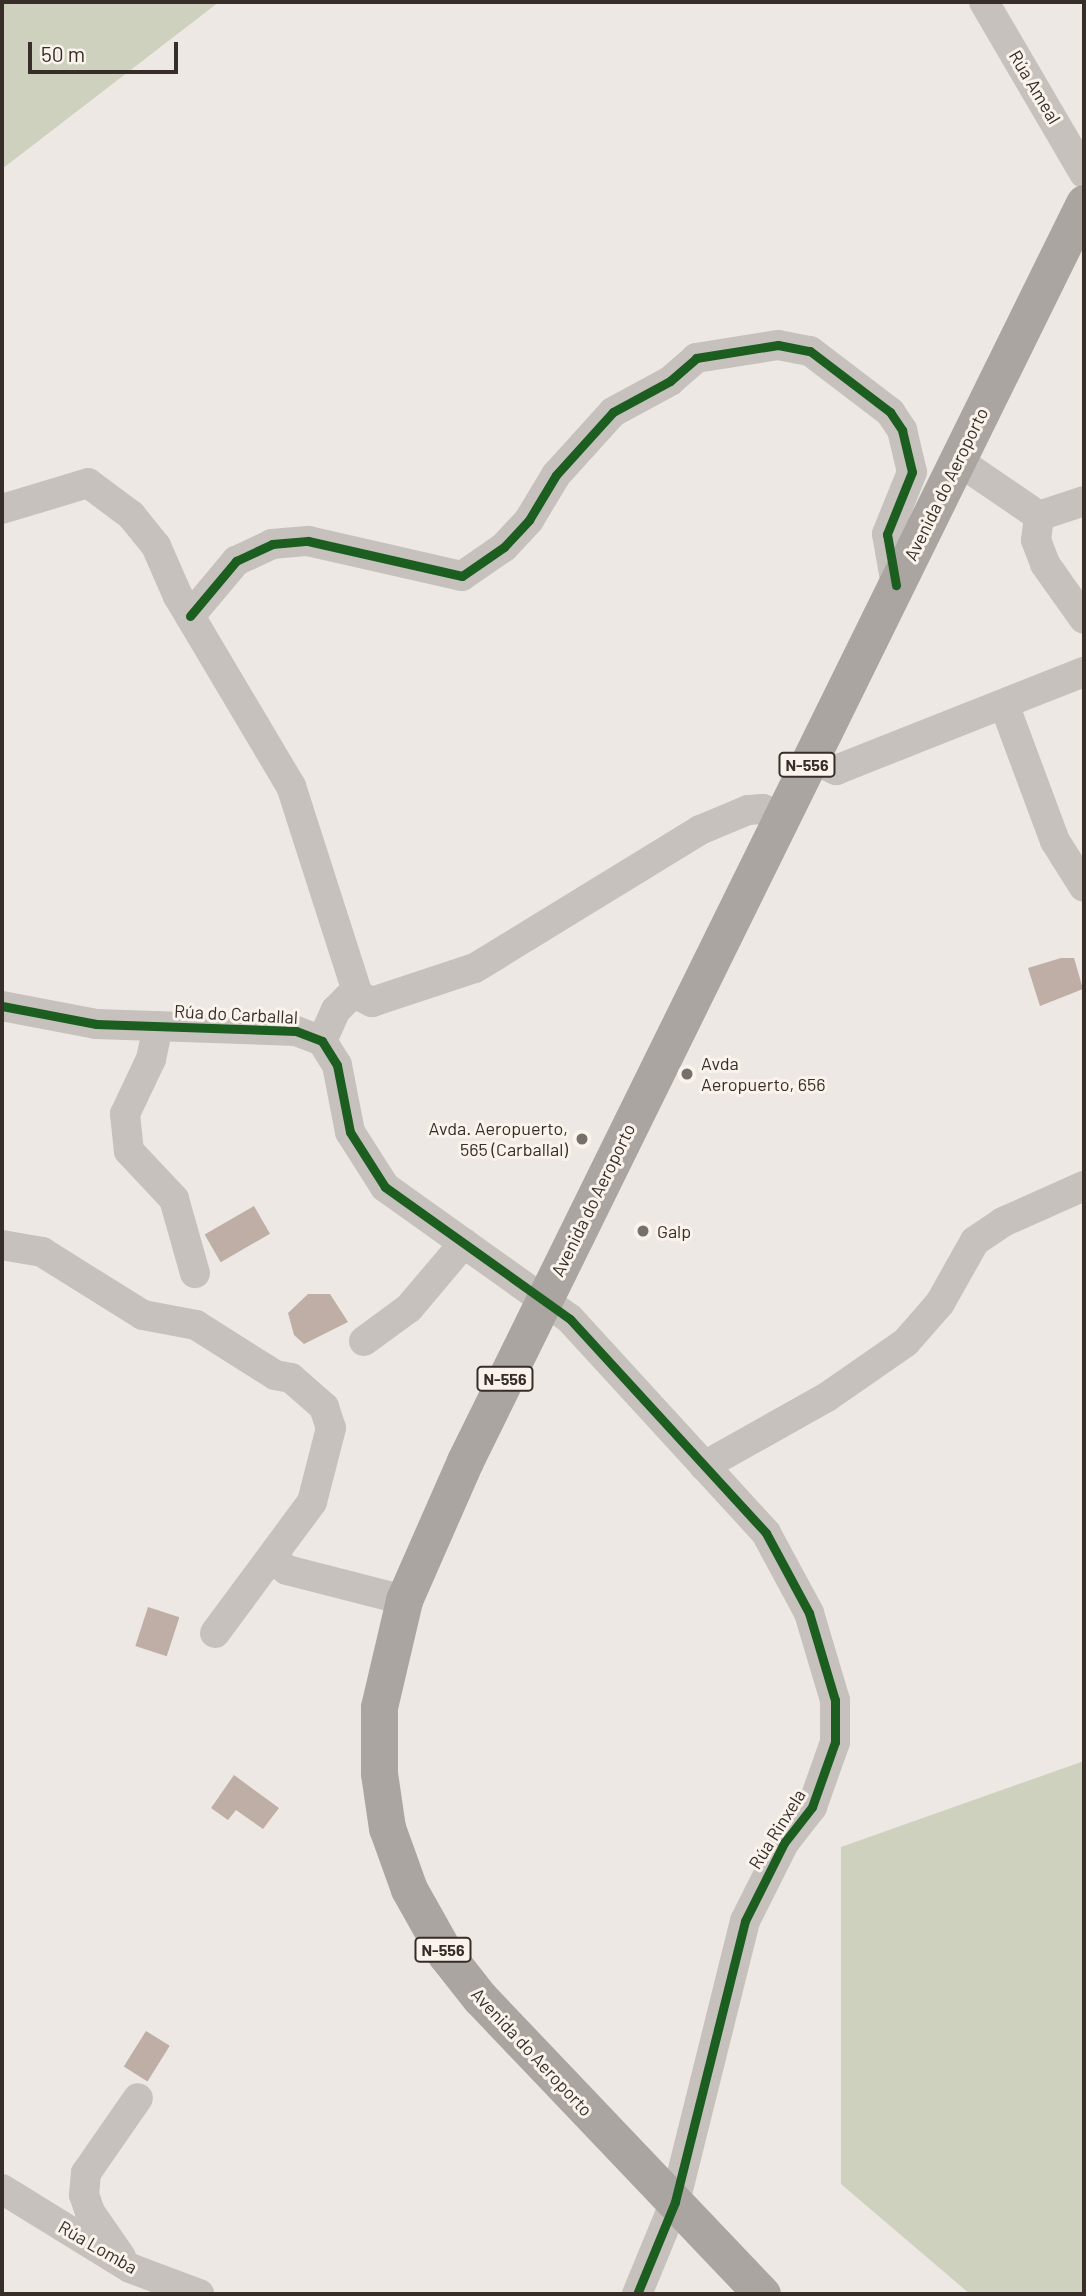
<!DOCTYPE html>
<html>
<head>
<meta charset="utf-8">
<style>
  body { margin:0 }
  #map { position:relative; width:1086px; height:2296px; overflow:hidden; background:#ede8e3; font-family:Barlow,sans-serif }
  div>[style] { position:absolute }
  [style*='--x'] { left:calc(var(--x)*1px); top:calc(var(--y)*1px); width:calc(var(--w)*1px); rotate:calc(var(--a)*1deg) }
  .green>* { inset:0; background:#ced1be }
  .building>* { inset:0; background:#bfaea6; transform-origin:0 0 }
  .minor>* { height:30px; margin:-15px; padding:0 15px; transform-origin:15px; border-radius:15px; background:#c6c1bc }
  .major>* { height:37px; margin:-18.5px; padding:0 18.5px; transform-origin:18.5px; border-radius:18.5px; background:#aba5a1 }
  .cycleway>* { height:9px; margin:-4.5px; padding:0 4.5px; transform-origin:4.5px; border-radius:4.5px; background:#1b5e20 }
  .dots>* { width:19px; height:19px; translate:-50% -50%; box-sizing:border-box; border:4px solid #f9f3eb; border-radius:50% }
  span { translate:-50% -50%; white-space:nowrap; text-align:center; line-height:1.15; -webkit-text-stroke:6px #f9f3eb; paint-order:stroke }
  .shield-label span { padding:2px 5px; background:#f9f3eb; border:2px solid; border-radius:5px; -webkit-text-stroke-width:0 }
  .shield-label { font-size:16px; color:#372e2a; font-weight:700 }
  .street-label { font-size:18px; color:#372e2a }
  .poi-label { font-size:18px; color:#372e2a }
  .left { translate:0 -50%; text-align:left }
  .right { translate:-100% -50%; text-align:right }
  .frame { position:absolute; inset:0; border:4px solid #372e2a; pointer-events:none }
  .scale { position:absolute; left:28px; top:42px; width:150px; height:32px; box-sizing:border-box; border:4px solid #372e2a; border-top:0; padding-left:9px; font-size:21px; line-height:24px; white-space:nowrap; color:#372e2a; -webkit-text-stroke:5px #f9f3eb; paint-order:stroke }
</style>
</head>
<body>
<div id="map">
  <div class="green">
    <i style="clip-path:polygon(2px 2px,219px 2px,2px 169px)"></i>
    <i style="clip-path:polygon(1084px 1761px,1084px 2294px,970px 2294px,841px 2184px,841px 1847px)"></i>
  </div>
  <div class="building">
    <i style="clip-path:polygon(1061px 958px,1074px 958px,1083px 989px,1040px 1006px,1028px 968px)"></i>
    <i style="left:254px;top:1206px;width:32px;height:57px;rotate:60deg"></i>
    <i style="clip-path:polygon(308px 1294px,330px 1294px,348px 1322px,304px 1344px,294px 1335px,288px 1313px)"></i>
    <i style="left:148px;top:1607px;width:33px;height:41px;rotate:18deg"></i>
    <i style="clip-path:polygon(234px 1775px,279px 1808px,263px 1829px,236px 1810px,228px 1820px,211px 1808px)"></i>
    <i style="left:146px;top:2031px;width:28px;height:42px;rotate:32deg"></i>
  </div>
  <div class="minor">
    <i style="--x:984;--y:2;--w:198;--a:59.7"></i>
    <i style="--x:957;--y:460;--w:99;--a:34.3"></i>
    <i style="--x:1084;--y:501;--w:47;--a:161.6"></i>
    <i style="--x:1039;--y:516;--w:24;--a:97"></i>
    <i style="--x:1036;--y:540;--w:26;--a:69"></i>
    <i style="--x:1045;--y:564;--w:67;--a:54.7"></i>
    <i style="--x:2;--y:509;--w:90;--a:-16.8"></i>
    <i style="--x:88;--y:483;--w:54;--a:36.7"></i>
    <i style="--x:131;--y:515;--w:40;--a:51"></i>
    <i style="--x:156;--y:546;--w:55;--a:66.3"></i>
    <i style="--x:178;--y:596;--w:221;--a:59.3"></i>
    <i style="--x:291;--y:786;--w:219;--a:72.2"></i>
    <i style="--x:190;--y:616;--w:72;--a:-50.1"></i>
    <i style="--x:236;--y:561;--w:40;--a:-25"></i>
    <i style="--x:272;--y:544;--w:36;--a:-5"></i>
    <i style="--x:308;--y:541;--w:158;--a:12.8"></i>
    <i style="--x:462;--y:576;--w:51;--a:-34.6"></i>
    <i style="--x:504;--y:547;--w:37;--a:-47"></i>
    <i style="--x:529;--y:520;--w:52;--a:-59"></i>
    <i style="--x:556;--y:475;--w:85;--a:-47.9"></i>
    <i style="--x:613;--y:412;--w:65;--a:-28.5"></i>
    <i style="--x:670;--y:381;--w:35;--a:-41"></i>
    <i style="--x:696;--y:358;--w:83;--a:-9"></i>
    <i style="--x:778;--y:345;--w:33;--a:11"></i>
    <i style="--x:810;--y:351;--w:101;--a:37.3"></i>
    <i style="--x:890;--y:412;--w:22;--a:56"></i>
    <i style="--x:902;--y:430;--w:43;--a:76.6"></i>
    <i style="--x:912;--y:472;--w:67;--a:112"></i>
    <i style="--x:887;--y:534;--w:52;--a:80"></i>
    <i style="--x:1004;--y:704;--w:146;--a:69.6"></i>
    <i style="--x:1055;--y:841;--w:54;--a:57.8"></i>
    <i style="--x:810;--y:758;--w:29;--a:25"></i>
    <i style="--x:836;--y:770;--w:267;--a:-21.6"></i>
    <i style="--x:2;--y:1006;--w:96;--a:10.8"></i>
    <i style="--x:96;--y:1024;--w:200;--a:2"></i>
    <i style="--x:296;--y:1031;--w:28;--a:21"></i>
    <i style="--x:322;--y:1041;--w:28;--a:58"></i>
    <i style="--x:337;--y:1065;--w:68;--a:79"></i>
    <i style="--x:350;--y:1132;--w:65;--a:57.5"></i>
    <i style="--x:385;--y:1187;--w:227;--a:35.5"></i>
    <i style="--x:570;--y:1319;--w:290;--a:47.5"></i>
    <i style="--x:766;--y:1533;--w:91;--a:61.7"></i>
    <i style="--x:809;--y:1613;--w:91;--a:73.4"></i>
    <i style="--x:835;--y:1700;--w:42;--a:90"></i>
    <i style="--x:835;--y:1742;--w:69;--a:109.5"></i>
    <i style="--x:812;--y:1807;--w:46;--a:127.9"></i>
    <i style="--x:784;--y:1843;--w:87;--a:116.6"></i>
    <i style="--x:745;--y:1921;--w:290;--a:104"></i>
    <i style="--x:675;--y:2202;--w:100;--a:112.4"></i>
    <i style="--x:158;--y:1026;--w:34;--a:102"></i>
    <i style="--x:151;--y:1059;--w:61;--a:115.3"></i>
    <i style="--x:125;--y:1114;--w:37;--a:84"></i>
    <i style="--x:129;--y:1151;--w:66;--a:46.8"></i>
    <i style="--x:174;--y:1199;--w:77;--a:74.2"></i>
    <i style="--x:322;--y:1041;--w:34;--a:-66"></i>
    <i style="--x:336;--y:1010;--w:17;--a:-45"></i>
    <i style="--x:348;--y:998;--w:10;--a:-17"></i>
    <i style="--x:358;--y:995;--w:16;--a:27"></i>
    <i style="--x:372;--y:1002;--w:108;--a:-18.3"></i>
    <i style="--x:475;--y:968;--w:264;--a:-31.5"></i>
    <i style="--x:700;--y:830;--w:52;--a:-22.6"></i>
    <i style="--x:748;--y:810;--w:15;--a:-4"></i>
    <i style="--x:763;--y:809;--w:20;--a:30"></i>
    <i style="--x:2;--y:1245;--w:41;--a:9.9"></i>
    <i style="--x:42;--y:1252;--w:119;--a:32"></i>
    <i style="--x:143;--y:1315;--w:54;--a:10.7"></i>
    <i style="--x:196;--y:1325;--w:93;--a:32.3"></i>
    <i style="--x:275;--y:1375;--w:16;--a:11"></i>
    <i style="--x:291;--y:1378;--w:44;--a:41.3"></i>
    <i style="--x:324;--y:1407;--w:22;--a:72"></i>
    <i style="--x:331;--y:1428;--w:76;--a:104.4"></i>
    <i style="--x:312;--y:1502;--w:163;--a:126.5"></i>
    <i style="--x:364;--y:1341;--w:56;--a:-36.3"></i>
    <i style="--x:409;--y:1308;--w:85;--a:-49.8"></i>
    <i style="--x:704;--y:1466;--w:141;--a:-29.3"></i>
    <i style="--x:827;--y:1397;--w:96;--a:-34.8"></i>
    <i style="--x:906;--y:1342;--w:52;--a:-48.9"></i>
    <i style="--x:940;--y:1303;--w:71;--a:-60.6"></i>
    <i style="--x:975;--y:1241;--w:34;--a:-34"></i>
    <i style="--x:1003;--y:1222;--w:89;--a:-24"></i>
    <i style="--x:271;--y:1558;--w:20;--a:37"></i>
    <i style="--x:287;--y:1570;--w:121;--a:14.4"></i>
    <i style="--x:2;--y:2189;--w:150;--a:31.7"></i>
    <i style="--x:130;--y:2268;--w:74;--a:20.6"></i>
    <i style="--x:121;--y:2257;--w:55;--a:-124.6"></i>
    <i style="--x:90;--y:2212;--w:18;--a:-109"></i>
    <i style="--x:84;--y:2195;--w:22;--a:-85"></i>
    <i style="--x:86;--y:2173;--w:91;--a:-55.3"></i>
  </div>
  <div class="major">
    <i style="--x:762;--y:2294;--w:409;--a:-133.6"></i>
    <i style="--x:480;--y:1998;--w:55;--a:-128.3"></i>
    <i style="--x:446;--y:1955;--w:76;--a:-119.3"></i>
    <i style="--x:409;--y:1889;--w:65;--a:-109.8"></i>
    <i style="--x:387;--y:1828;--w:56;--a:-98.3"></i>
    <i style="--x:379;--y:1773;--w:66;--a:-90"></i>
    <i style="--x:379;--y:1707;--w:110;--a:-76.8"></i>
    <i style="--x:404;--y:1600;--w:152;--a:-66.3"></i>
    <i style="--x:465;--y:1461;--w:1402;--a:-63.8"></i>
  </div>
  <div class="cycleway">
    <i style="--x:190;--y:616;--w:72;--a:-50.1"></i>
    <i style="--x:236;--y:561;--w:40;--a:-25"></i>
    <i style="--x:272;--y:544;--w:36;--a:-5"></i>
    <i style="--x:308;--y:541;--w:158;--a:12.8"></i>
    <i style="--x:462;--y:576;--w:51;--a:-34.6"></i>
    <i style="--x:504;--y:547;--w:37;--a:-47"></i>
    <i style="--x:529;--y:520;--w:52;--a:-59"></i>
    <i style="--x:556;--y:475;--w:85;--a:-47.9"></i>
    <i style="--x:613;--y:412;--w:65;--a:-28.5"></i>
    <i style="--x:670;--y:381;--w:35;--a:-41"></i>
    <i style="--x:696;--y:358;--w:83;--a:-9"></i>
    <i style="--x:778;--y:345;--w:33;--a:11"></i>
    <i style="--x:810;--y:351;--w:101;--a:37.3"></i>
    <i style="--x:890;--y:412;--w:22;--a:56"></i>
    <i style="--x:902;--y:430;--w:43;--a:76.6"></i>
    <i style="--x:912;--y:472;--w:67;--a:112"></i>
    <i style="--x:887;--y:534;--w:52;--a:80"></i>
    <i style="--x:2;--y:1006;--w:96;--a:10.8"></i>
    <i style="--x:96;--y:1024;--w:200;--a:2"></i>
    <i style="--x:296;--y:1031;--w:28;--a:21"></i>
    <i style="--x:322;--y:1041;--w:28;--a:58"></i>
    <i style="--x:337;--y:1065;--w:68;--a:79"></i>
    <i style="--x:350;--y:1132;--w:65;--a:57.5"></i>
    <i style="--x:385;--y:1187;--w:227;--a:35.5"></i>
    <i style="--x:570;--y:1319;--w:290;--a:47.5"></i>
    <i style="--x:766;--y:1533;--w:91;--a:61.7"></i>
    <i style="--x:809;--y:1613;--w:91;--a:73.4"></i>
    <i style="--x:835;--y:1700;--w:42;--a:90"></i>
    <i style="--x:835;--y:1742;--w:69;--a:109.5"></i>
    <i style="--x:812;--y:1807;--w:46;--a:127.9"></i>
    <i style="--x:784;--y:1843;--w:87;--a:116.6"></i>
    <i style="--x:745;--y:1921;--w:290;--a:104"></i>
    <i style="--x:675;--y:2202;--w:100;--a:112.4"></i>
  </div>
  <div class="dots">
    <i style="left:687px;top:1074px;background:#776f6b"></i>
    <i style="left:582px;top:1139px;background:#776f6b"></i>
    <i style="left:643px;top:1231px;background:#776f6b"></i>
  </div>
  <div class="shield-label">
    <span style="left:807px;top:765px">N-556</span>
    <span style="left:505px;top:1379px">N-556</span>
    <span style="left:443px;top:1950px">N-556</span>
  </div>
  <div class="street-label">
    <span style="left:1035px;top:87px;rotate:59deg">Rúa Ameal</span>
    <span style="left:946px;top:484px;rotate:-64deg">Avenida do Aeroporto</span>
    <span style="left:236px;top:1014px;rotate:3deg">Rúa do Carballal</span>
    <span style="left:593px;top:1200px;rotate:-64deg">Avenida do Aeroporto</span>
    <span style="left:777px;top:1829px;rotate:-58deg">Rúa Rinxela</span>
    <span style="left:532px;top:2052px;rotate:47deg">Avenida do Aeroporto</span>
    <span style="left:98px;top:2247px;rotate:30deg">Rúa Lomba</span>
  </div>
  <div class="poi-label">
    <span class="left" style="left:701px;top:1074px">Avda<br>Aeropuerto, 656</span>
    <span class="right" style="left:568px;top:1139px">Avda. Aeropuerto,<br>565 (Carballal)</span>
    <span class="left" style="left:657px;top:1231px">Galp</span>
  </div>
  <div class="frame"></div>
  <div class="scale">50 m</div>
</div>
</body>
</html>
